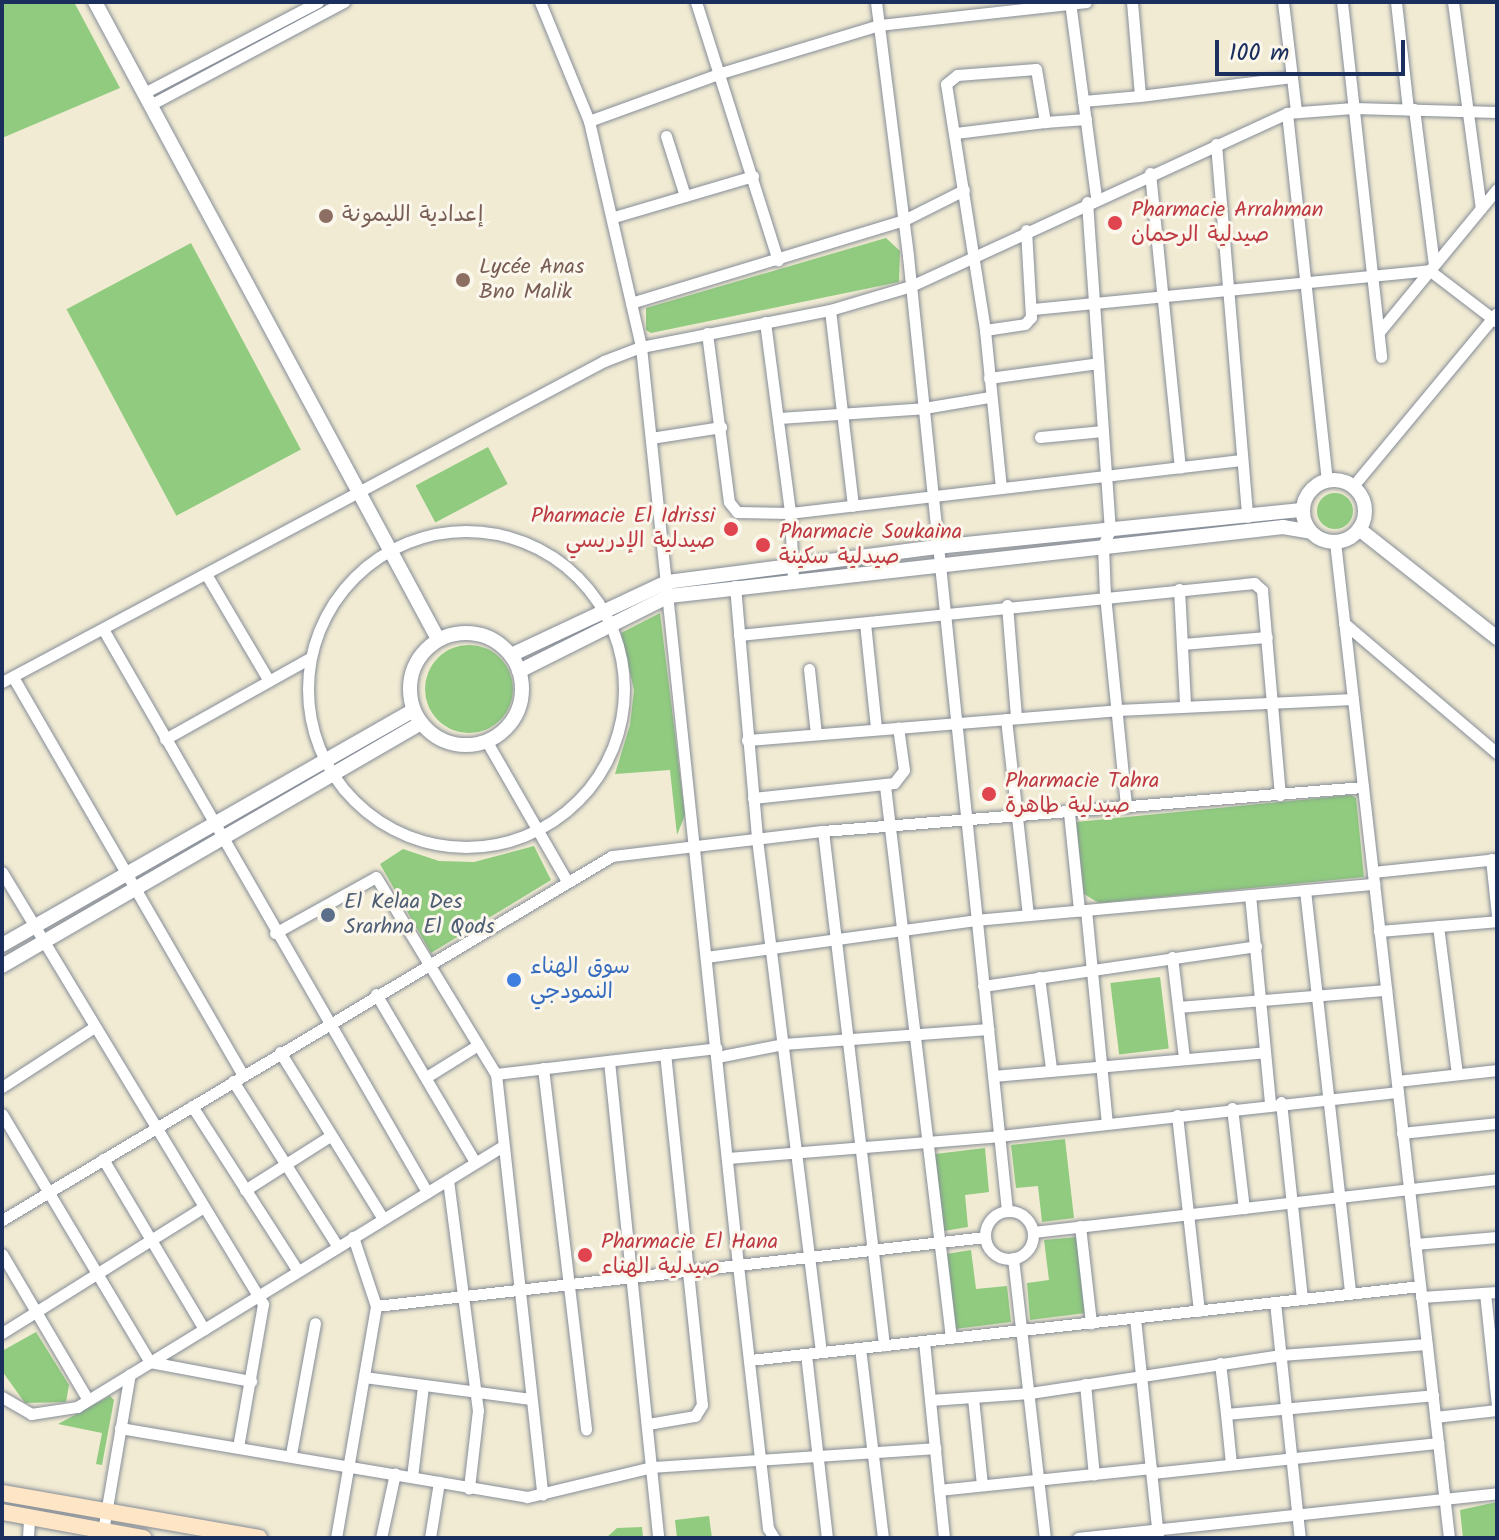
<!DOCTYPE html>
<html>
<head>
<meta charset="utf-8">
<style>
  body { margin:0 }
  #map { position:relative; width:1499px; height:1540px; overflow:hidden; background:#f1ebd3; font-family:Kalam,"Playpen Sans Arabic",sans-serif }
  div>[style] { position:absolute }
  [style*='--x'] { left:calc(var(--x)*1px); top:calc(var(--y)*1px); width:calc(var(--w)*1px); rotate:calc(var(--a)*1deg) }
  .green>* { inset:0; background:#90cb7f; transform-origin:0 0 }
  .round { border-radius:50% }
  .roads { filter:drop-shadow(0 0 2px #868d98) drop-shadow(0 0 2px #868d98) }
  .minor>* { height:11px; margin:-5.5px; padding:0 5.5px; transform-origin:5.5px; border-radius:5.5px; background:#fff }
  .minor>.ring { margin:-5.5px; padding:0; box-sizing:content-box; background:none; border:11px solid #fff; border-radius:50% }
  .tertiary>* { height:14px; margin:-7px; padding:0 7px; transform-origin:7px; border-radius:7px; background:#fff }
  .tertiary>.ring { margin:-7px; padding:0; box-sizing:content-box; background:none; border:14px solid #fff; border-radius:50% }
  .secondary>* { height:16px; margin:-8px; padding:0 8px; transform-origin:8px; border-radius:8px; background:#fde5c5 }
  .dots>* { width:22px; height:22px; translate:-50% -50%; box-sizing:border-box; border:4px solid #fbf7ec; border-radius:50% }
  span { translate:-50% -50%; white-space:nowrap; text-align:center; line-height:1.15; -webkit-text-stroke:6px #fbf7ec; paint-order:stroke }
  .health-label { font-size:22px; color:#be3a42 }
  .left { translate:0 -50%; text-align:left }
  .right { translate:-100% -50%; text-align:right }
  .education-label { font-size:22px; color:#785e54 }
  .service-label { font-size:22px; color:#4e5e75 }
  .shop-label { font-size:22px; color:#366cbe }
  .frame { position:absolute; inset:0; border:4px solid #1b2f5e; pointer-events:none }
  .scale { position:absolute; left:1215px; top:40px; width:190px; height:36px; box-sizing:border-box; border:4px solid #1b2f5e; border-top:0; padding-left:10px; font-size:24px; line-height:28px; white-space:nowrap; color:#1b2f5e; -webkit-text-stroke:6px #fbf7ec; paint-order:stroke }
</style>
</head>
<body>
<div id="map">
  <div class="green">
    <i style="clip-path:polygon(2px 2px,74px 2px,120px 88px,2px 138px)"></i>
    <i style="clip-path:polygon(886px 238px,900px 251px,899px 282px,651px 333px,646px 330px,646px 308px)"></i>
    <i style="left:191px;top:243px;width:234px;height:141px;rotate:62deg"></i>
    <i style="left:488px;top:447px;width:42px;height:82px;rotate:62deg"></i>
    <i class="round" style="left:1317px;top:493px;width:36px;height:36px"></i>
    <i style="clip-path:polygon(660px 613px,685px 815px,677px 835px,670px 770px,615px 774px,630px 725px,634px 690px,621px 633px)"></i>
    <i class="round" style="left:425px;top:645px;width:88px;height:88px"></i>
    <i style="clip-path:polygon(1351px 795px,1356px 798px,1364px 877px,1099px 903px,1084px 894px,1076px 822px)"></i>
    <i style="clip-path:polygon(534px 846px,551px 880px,431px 953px,380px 864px,403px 849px,439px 861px,474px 862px)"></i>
    <i style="left:1160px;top:977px;width:72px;height:50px;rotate:83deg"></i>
    <i style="clip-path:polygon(1065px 1139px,1074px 1218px,1042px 1222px,1038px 1186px,1016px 1188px,1011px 1145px)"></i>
    <i style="clip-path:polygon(985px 1148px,989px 1192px,965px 1195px,968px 1227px,944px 1231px,935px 1154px)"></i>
    <i style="clip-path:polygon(1077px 1237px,1086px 1313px,1030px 1320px,1027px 1283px,1049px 1280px,1044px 1240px)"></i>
    <i style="clip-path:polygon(971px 1250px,976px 1289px,1007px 1286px,1011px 1322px,955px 1329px,946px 1254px)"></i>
    <i style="clip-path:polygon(36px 1332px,69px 1385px,66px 1402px,25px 1403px,2px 1371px,2px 1351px)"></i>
    <i style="clip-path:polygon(110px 1396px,114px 1400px,102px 1465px,96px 1464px,102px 1433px,58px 1424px)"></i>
    <i style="clip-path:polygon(1497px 1502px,1497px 1538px,1463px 1538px,1460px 1510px)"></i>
    <i style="clip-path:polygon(709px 1516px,712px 1538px,677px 1538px,675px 1520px)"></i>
    <i style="clip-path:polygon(642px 1527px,643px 1538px,606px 1538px,617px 1528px)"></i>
  </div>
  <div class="roads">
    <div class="minor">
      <i style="--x:540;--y:2;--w:129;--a:67.6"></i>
      <i style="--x:589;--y:121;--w:232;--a:77"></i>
      <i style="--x:641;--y:347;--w:923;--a:83.97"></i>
      <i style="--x:738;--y:1265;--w:265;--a:83.5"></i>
      <i style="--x:768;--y:1528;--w:12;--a:59"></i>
      <i style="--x:696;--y:2;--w:271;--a:72.4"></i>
      <i style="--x:876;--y:2;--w:256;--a:82.8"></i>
      <i style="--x:908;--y:256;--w:960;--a:84.08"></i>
      <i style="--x:1070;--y:2;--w:197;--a:82.4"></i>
      <i style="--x:1132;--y:2;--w:94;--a:85.1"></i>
      <i style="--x:1140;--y:96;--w:153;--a:-7.1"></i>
      <i style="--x:1283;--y:2;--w:110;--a:83.2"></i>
      <i style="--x:1342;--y:2;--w:357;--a:83.7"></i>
      <i style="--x:1396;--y:2;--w:108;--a:83.6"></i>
      <i style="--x:1453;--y:2;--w:208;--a:82.3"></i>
      <i style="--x:144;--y:93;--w:196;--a:-27.6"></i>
      <i style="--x:1083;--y:101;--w:57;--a:-5"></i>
      <i style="--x:150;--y:105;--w:220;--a:-28"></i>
      <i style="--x:1414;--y:109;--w:157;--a:82.7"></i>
      <i style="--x:1287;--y:113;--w:369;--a:83.8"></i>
      <i style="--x:589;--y:121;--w:140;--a:-20"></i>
      <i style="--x:721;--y:73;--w:165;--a:-16.9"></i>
      <i style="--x:879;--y:25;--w:208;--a:-6.3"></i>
      <i style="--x:955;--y:133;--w:91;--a:-7"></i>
      <i style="--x:666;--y:136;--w:63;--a:72.4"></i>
      <i style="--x:1216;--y:144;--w:374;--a:85.2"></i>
      <i style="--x:1150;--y:173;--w:296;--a:84.2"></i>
      <i style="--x:1087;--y:202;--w:329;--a:86"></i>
      <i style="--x:1110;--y:530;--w:17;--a:114"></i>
      <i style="--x:1103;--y:546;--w:49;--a:87.7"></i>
      <i style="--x:1105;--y:595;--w:213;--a:84.3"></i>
      <i style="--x:614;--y:217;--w:145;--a:-16.4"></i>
      <i style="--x:631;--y:303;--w:285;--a:-16.9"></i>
      <i style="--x:904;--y:220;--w:67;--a:-26.6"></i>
      <i style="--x:1033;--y:309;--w:398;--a:-5.6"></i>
      <i style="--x:1429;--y:270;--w:86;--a:37.4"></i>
      <i style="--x:830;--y:310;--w:197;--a:83.3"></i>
      <i style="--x:765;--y:322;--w:193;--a:82.5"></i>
      <i style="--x:790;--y:513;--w:65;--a:87.4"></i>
      <i style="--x:985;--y:330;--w:40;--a:-8.5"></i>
      <i style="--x:1025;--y:324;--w:9;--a:-49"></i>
      <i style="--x:1031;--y:317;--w:87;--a:-93.3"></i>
      <i style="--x:1379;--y:332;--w:185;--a:-50.5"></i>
      <i style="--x:707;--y:333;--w:170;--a:82.6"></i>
      <i style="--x:729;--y:502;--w:13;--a:51"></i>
      <i style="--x:737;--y:512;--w:53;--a:1.1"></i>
      <i style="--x:790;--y:513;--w:455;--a:-6.7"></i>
      <i style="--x:989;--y:378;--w:110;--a:-7.8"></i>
      <i style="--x:779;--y:418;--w:145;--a:-3.9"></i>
      <i style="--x:924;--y:408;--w:67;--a:-9.5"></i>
      <i style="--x:1040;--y:437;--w:63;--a:-5.4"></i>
      <i style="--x:651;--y:438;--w:71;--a:-8.9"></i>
      <i style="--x:1353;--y:486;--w:224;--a:-50.3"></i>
      <i style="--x:1001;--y:488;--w:159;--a:-95.8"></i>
      <i style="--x:985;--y:330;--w:249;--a:-99"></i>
      <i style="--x:946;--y:84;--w:14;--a:-39"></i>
      <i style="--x:957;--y:75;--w:79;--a:-4.3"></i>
      <i style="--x:1036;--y:69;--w:54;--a:80.4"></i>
      <i style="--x:1045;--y:122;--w:41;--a:-4.2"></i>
      <i class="ring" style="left:308px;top:531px;width:305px;height:305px"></i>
      <i style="--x:1335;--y:542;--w:1003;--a:83.47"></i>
      <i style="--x:206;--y:574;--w:124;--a:59.5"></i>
      <i style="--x:735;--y:586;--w:254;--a:85"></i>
      <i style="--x:757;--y:839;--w:517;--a:82.89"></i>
      <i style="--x:1179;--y:589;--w:116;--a:87"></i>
      <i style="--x:1007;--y:605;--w:113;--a:85.4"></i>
      <i style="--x:865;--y:623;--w:106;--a:84"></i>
      <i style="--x:1344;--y:623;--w:201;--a:40.4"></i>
      <i style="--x:103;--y:629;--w:650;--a:60.08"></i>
      <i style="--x:739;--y:635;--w:518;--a:-5.77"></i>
      <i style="--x:1254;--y:583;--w:11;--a:41"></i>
      <i style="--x:1262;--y:590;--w:206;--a:85"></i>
      <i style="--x:1182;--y:644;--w:85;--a:-4.7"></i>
      <i style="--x:809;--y:669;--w:65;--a:83.9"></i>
      <i style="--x:13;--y:677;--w:460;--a:60"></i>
      <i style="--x:2;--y:682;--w:682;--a:-28.07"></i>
      <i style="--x:604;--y:361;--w:40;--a:-21"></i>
      <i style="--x:641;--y:347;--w:193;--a:-11.1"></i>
      <i style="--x:830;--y:310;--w:84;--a:-16.5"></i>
      <i style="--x:911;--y:286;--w:414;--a:-24.7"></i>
      <i style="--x:1287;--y:113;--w:66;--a:-4.3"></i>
      <i style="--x:1353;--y:108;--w:144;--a:1.6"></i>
      <i style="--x:1006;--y:719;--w:197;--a:83.6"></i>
      <i style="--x:165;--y:739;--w:166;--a:-29.2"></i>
      <i style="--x:747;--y:740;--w:372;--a:-4.6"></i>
      <i style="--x:1118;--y:710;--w:235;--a:-2.7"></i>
      <i style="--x:487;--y:742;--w:160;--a:60.1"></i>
      <i style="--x:885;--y:786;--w:556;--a:83.18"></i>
      <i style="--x:753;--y:798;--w:142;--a:-6.1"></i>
      <i style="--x:894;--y:783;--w:16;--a:-52"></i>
      <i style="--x:904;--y:770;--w:43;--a:-97.9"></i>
      <i style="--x:1069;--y:813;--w:98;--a:84.1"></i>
      <i style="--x:823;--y:831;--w:518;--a:83.23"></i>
      <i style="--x:1491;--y:859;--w:56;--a:83.9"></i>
      <i style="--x:2;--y:872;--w:505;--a:58.86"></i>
      <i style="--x:263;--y:1304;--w:145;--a:99.9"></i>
      <i style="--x:1373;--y:872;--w:125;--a:-6"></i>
      <i style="--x:1305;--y:890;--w:406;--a:83.6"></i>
      <i style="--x:1250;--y:895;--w:209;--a:84.5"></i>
      <i style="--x:1086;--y:910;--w:214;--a:84.4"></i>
      <i style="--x:1438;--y:926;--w:149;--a:82.7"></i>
      <i style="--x:1379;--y:931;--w:118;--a:-4.8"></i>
      <i style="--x:275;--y:933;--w:115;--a:-29"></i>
      <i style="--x:376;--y:877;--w:231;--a:58.7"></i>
      <i style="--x:496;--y:1074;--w:423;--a:83.7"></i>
      <i style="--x:706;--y:957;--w:272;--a:-7.8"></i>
      <i style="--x:975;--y:920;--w:401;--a:-5.2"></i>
      <i style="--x:1172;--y:957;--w:102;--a:83.2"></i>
      <i style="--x:1039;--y:977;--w:92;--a:82.5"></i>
      <i style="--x:983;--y:986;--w:276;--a:-8.3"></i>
      <i style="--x:376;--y:994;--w:195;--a:59.5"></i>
      <i style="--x:1178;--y:1007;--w:209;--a:-4.7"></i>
      <i style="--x:280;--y:1052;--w:196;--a:58.3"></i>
      <i style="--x:717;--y:1057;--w:67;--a:-11.1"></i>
      <i style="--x:783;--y:1044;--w:206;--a:-4.2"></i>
      <i style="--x:609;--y:1061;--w:480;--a:84.1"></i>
      <i style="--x:543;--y:1068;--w:364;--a:83.2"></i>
      <i style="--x:496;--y:1074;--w:222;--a:-6.7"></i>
      <i style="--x:428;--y:1076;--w:59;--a:-31.8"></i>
      <i style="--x:993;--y:1076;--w:273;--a:-5"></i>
      <i style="--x:233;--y:1081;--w:196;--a:57.7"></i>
      <i style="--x:1397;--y:1081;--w:101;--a:-6.3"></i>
      <i style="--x:2;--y:1087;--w:108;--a:-33"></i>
      <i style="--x:1281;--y:1102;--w:198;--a:83.9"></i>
      <i style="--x:192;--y:1106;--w:196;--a:57.3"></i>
      <i style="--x:1232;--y:1108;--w:101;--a:83.2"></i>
      <i style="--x:2;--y:1114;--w:289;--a:59.2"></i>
      <i style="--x:150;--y:1362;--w:103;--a:10.7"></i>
      <i style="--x:1177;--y:1115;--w:197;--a:83.6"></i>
      <i style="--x:1402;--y:1133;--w:96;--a:-6"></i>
      <i style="--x:727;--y:1158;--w:273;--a:-4.6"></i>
      <i style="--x:999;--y:1136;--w:401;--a:-6.3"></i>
      <i style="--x:103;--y:1159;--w:198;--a:59.3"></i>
      <i style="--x:448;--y:1180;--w:232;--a:82.6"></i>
      <i style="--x:478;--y:1410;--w:79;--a:96.6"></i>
      <i style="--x:245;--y:1190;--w:101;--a:-32.4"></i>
      <i class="ring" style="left:985px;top:1211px;width:37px;height:37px"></i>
      <i style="--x:2;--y:1220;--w:710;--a:-30.83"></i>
      <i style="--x:612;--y:856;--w:212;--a:-6.8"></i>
      <i style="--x:823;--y:831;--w:542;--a:-4.66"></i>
      <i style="--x:1080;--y:1226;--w:98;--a:83.5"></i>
      <i style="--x:1033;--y:1232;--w:467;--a:-6.5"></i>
      <i style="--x:1415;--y:1244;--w:82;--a:-4.9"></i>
      <i style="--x:2;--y:1254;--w:169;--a:59.5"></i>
      <i style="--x:1013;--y:1258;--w:282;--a:83.5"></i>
      <i style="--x:1485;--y:1293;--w:114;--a:83.9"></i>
      <i style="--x:1421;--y:1297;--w:76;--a:-3.8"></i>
      <i style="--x:1275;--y:1302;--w:237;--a:84"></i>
      <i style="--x:376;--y:1306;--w:613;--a:-6.46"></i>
      <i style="--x:1135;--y:1318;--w:219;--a:84"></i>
      <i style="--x:2;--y:1333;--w:236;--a:-32"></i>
      <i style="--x:924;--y:1341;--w:198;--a:84.2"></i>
      <i style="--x:860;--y:1348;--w:191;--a:83.1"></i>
      <i style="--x:806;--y:1354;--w:185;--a:83.5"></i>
      <i style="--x:750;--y:1360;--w:674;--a:-6.3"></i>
      <i style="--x:1220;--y:1363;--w:51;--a:83.3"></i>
      <i style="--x:1226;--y:1414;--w:208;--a:-5.2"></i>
      <i style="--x:364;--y:1377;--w:168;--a:7.5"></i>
      <i style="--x:1085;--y:1384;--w:91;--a:84.4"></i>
      <i style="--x:2;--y:1397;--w:34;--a:30"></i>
      <i style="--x:31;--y:1414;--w:47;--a:-8.7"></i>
      <i style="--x:77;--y:1407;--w:500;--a:-31.5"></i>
      <i style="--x:973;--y:1398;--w:87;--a:84.1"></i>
      <i style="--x:930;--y:1400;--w:100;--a:-4"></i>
      <i style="--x:1030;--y:1393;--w:254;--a:-8.6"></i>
      <i style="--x:1281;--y:1355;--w:146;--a:-4.3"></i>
      <i style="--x:1226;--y:1414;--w:50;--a:84.3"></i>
      <i style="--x:1435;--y:1417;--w:62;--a:-6.4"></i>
      <i style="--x:648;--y:1424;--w:48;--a:-9.7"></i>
      <i style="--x:695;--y:1416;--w:13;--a:-58"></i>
      <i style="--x:702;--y:1405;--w:353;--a:-96"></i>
      <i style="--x:120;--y:1428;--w:413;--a:9.6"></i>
      <i style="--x:527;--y:1497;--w:129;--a:-13.5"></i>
      <i style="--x:652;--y:1467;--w:284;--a:-3.8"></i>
      <i style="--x:291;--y:1454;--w:133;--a:-79.6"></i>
      <i style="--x:1152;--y:1473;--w:288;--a:-6"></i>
      <i style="--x:412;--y:1477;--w:92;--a:-83.1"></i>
      <i style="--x:939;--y:1490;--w:213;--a:-5.9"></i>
      <i style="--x:102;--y:1537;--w:165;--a:-80.3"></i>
      <i style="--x:28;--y:1538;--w:21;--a:-87"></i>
      <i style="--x:336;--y:1538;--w:235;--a:-80.2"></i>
      <i style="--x:376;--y:1306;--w:73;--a:-108.4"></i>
      <i style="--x:381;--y:1538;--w:66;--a:-77.8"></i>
      <i style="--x:430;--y:1538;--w:57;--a:-80.9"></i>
      <i style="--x:1078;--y:1538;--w:421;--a:-6.1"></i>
    </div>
    <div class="tertiary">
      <i style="--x:95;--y:2;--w:723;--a:61.7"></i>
      <i class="ring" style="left:1303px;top:480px;width:48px;height:48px"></i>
      <i style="--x:1359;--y:529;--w:176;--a:38.3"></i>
      <i class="ring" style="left:410px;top:633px;width:98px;height:98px"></i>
      <i style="--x:511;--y:655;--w:172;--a:-25.1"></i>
      <i style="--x:667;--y:582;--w:271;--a:-7.4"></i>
      <i style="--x:936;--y:547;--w:368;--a:-5.8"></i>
      <i style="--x:519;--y:671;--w:168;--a:-26.6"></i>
      <i style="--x:669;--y:596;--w:618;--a:-6.41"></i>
      <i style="--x:1283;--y:527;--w:27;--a:10"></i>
      <i style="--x:2;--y:945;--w:473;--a:-29.7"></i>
      <i style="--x:2;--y:966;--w:483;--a:-30.1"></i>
    </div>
    <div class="secondary">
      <i style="--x:2;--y:1493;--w:261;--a:9.9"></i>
      <i style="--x:2;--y:1512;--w:144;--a:10.4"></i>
    </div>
  </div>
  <div class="dots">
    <i style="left:326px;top:216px;background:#8d6e63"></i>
    <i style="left:1115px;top:223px;background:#e0444e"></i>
    <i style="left:463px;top:280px;background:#8d6e63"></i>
    <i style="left:731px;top:529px;background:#e0444e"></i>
    <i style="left:763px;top:545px;background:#e0444e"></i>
    <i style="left:989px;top:794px;background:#e0444e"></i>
    <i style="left:328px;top:915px;background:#5c6f8a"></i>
    <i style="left:514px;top:980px;background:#3f7fe0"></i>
    <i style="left:585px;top:1255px;background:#e0444e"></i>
  </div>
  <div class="health-label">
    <span class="left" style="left:1131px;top:223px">Pharmacie Arrahman<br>صيدلية الرحمان</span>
    <span class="right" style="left:715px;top:529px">Pharmacie El Idrissi<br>صيدلية الإدريسي</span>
    <span class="left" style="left:779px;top:545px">Pharmacie Soukaina<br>صيدلية سكينة</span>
    <span class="left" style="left:1005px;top:794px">Pharmacie Tahra<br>صيدلية طاهرة</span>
    <span class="left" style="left:601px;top:1255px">Pharmacie El Hana<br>صيدلية الهناء</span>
  </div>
  <div class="education-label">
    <span class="left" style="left:342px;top:216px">إعدادية الليمونة</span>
    <span class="left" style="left:479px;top:280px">Lycée Anas<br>Bno Malik</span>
  </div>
  <div class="service-label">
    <span class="left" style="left:344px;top:915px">El Kelaa Des<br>Srarhna El Qods</span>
  </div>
  <div class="shop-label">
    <span class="left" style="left:530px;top:980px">سوق الهناء<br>النمودجي</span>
  </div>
  <div class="frame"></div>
  <div class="scale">100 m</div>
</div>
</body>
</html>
